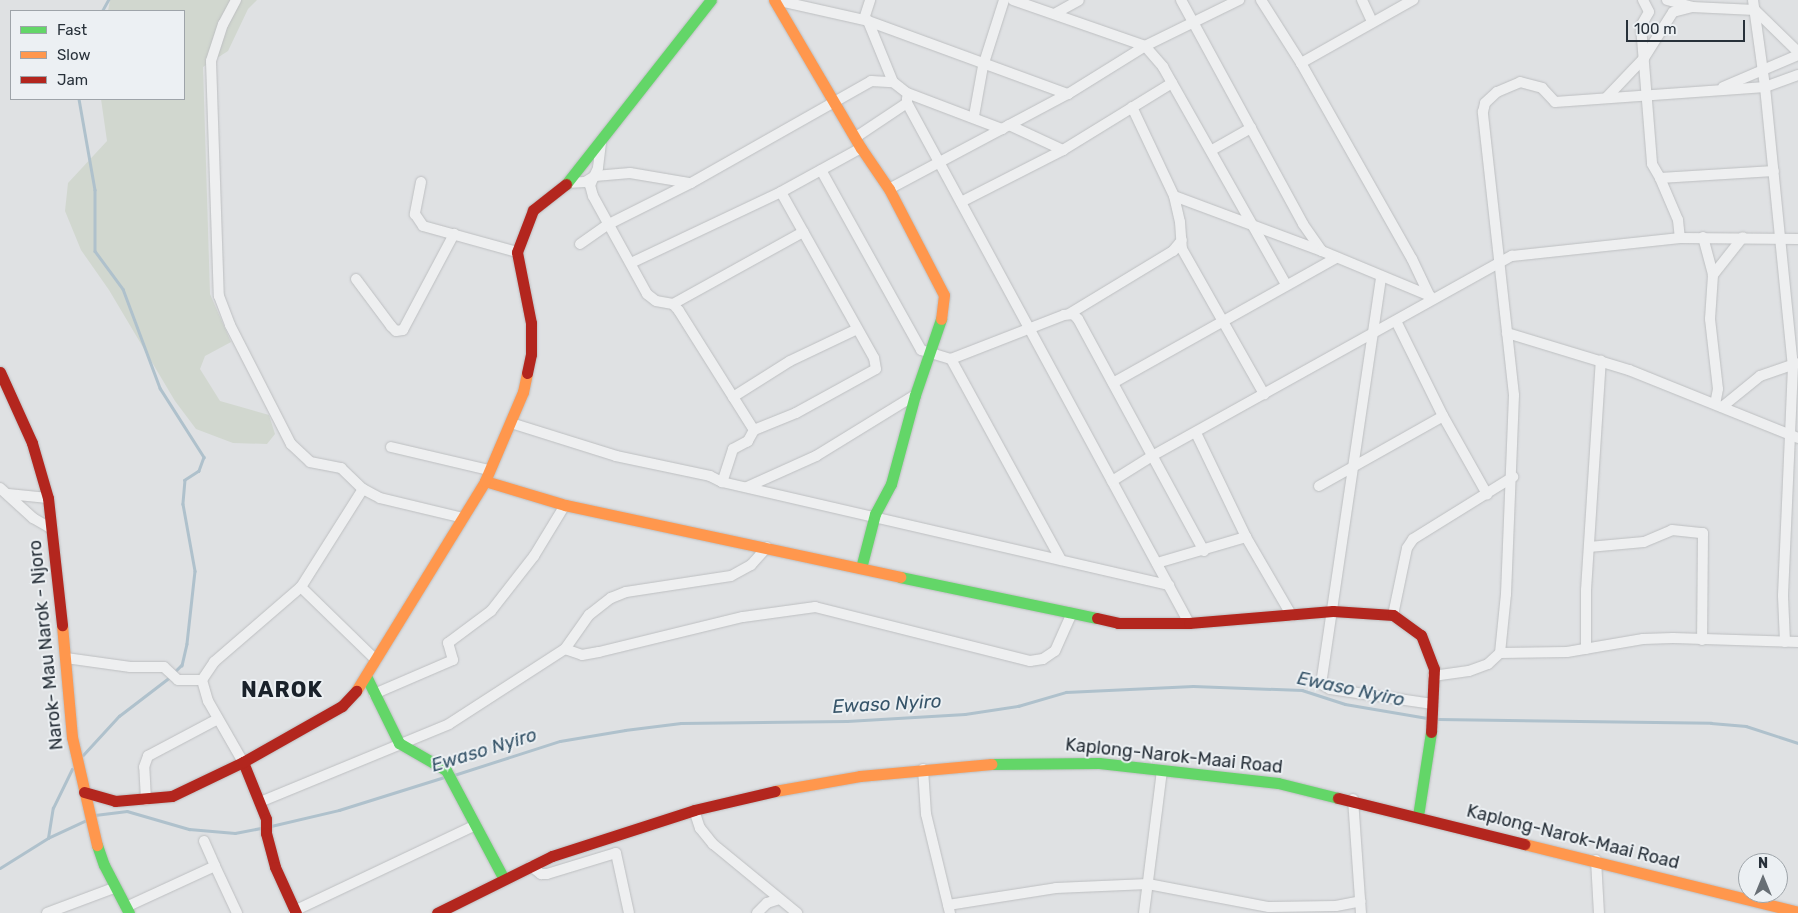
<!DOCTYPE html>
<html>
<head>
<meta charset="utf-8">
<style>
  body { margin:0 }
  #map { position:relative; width:1798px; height:913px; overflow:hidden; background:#dfe1e3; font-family:Rubik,sans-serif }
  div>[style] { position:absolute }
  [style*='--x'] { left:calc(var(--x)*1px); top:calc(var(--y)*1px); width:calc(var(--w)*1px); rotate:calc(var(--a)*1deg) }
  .green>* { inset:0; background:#d1d7cf }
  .stream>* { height:2.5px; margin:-1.25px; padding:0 1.25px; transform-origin:1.25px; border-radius:1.25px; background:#afc1cc }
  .roads { filter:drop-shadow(0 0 1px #bdbfc1) drop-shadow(0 0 1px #bdbfc1) }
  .street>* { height:10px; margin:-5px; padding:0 5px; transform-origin:5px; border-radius:5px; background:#eeeff0 }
  .fast>* { height:11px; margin:-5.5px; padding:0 5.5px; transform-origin:5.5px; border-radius:5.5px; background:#63d668 }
  .slow>* { height:11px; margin:-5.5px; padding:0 5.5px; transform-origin:5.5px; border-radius:5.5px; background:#ff974d }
  .jam>* { height:11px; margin:-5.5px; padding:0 5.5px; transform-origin:5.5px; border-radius:5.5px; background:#b3261e }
  span { translate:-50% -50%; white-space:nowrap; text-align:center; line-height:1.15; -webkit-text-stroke:4px #ecf0f3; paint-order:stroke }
  .street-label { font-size:18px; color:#28313a }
  .water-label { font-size:19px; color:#365469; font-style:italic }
  .district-label { font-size:22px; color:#1a222b; font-weight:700; letter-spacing:1px }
  .legend { position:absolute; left:10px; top:10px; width:175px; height:90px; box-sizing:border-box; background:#ecf0f3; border:1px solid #9ea4a9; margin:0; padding:6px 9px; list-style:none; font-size:15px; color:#28313a }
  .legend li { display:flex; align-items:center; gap:10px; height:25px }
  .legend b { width:25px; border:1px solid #9ea4a9 }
  .north { position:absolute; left:1738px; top:853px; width:50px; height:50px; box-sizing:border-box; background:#ecf0f3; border:1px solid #9ea4a9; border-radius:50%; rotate:0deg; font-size:14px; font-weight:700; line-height:20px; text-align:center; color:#28313a }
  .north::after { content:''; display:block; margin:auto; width:18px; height:22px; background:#686f75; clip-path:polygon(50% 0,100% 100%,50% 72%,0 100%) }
  .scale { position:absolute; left:1626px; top:20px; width:119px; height:22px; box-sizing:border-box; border:2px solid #28313a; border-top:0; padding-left:6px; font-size:15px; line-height:18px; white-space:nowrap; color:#28313a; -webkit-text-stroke:4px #ecf0f3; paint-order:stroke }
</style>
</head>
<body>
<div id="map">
  <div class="green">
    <i style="clip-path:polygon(110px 0,257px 0,248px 9px,228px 51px,203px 67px,210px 294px,231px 342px,205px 356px,200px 369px,220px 401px,269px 415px,275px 434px,267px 444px,233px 443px,196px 429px,175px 401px,109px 290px,81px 250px,65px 211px,68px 183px,107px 141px,101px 99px,184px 99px,184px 11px,108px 11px)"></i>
  </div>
  <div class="stream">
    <i style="--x:102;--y:11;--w:13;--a:-61"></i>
    <i style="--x:79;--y:99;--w:92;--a:80"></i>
    <i style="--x:95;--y:190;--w:61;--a:90"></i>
    <i style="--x:95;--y:251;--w:47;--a:53.6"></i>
    <i style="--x:123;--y:289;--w:106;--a:69.5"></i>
    <i style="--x:160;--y:388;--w:82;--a:57.5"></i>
    <i style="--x:204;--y:457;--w:15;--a:110"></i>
    <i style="--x:199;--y:471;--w:17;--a:147"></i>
    <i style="--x:185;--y:480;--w:24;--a:95"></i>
    <i style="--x:183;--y:504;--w:68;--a:79.8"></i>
    <i style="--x:195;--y:571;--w:73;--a:96.3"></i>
    <i style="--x:187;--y:644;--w:22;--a:103"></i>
    <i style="--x:182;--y:665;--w:11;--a:135"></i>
    <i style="--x:1438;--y:719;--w:273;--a:0.8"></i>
    <i style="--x:1711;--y:723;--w:35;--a:5"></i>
    <i style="--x:1746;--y:726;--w:55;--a:18.1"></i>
    <i style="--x:83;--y:755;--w:53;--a:-47.3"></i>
    <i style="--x:119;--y:716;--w:64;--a:-37.4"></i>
    <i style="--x:454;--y:775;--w:111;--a:-17.8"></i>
    <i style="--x:560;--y:741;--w:66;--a:-9.6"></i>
    <i style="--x:625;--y:730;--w:56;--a:-7.1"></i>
    <i style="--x:681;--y:723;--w:166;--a:-0.7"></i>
    <i style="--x:847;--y:721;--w:118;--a:-3.4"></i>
    <i style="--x:965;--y:714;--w:54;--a:-8.6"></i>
    <i style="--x:1018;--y:706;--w:50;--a:-16.3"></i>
    <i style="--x:1066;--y:692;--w:127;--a:-2.7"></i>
    <i style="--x:1193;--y:686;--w:109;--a:2.1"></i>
    <i style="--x:1302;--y:690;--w:45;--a:18"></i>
    <i style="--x:1345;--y:704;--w:83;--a:9.7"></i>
    <i style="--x:95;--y:815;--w:32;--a:-7"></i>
    <i style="--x:127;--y:811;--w:65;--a:16.2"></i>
    <i style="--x:189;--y:829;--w:46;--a:5"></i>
    <i style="--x:235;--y:833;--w:26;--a:-11"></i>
    <i style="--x:271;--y:826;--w:70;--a:-13.2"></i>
    <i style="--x:339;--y:810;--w:110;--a:-17.4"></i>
    <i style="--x:48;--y:838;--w:30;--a:-81"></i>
    <i style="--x:53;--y:808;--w:43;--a:-64"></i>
    <i style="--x:0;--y:868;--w:57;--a:-32"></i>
    <i style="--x:48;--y:838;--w:40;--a:-25"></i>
  </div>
  <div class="roads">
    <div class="street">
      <i style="--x:236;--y:0;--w:27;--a:118"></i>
      <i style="--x:223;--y:24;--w:39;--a:108"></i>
      <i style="--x:211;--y:61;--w:235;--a:88.1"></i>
      <i style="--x:219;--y:296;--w:31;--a:69"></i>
      <i style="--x:230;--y:325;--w:134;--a:62.9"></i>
      <i style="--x:291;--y:444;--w:26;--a:43"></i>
      <i style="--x:310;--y:462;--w:32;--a:11"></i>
      <i style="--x:341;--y:468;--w:30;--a:44"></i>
      <i style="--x:775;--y:0;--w:95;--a:12.7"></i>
      <i style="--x:868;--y:21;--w:213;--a:20.1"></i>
      <i style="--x:1013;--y:0;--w:140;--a:19.2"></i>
      <i style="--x:1145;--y:46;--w:28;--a:49"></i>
      <i style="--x:1163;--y:67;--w:249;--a:60.5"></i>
      <i style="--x:1181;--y:0;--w:255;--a:61.4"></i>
      <i style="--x:1303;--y:224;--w:33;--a:55"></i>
      <i style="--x:1261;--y:0;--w:75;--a:57.6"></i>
      <i style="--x:1301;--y:63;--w:225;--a:60.5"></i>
      <i style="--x:1412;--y:259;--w:44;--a:64.6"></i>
      <i style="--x:1362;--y:0;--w:23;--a:65"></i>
      <i style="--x:1643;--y:0;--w:13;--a:63"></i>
      <i style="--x:1649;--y:12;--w:16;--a:120"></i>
      <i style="--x:1641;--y:26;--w:138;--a:85.4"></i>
      <i style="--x:1652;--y:164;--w:16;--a:60"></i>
      <i style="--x:1660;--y:178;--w:114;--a:-3.5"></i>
      <i style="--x:1667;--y:0;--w:24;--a:15"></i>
      <i style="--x:1753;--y:0;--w:88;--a:82.1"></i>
      <i style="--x:1765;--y:87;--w:280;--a:84.3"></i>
      <i style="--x:1793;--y:366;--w:230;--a:92.5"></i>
      <i style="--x:1783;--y:596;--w:46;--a:87.5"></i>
      <i style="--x:1056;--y:13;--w:26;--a:-29"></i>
      <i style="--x:864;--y:19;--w:20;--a:-72"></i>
      <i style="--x:868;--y:21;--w:66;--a:67.7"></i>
      <i style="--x:1301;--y:63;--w:129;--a:-29.4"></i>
      <i style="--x:1723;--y:87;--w:82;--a:-23.1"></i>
      <i style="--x:1607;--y:97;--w:54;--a:-46.5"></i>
      <i style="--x:1644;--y:58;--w:54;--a:-57.8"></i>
      <i style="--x:1673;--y:12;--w:20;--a:-15"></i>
      <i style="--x:1692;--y:7;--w:63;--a:2.7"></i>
      <i style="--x:1755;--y:10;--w:60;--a:44.3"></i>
      <i style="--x:907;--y:103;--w:592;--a:61.53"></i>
      <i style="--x:1132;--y:107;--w:98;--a:64.7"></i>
      <i style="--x:1174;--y:196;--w:158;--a:20.4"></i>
      <i style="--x:1322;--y:251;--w:117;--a:22.6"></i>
      <i style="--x:974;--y:116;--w:51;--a:-79.8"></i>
      <i style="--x:983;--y:66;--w:69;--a:-72.3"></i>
      <i style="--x:1009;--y:125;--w:60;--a:24.8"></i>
      <i style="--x:856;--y:137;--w:61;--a:-33.7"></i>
      <i style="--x:907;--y:103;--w:5;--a:-90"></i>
      <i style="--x:601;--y:143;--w:25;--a:97"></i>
      <i style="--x:598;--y:168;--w:19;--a:115"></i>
      <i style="--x:590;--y:185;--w:11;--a:75"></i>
      <i style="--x:593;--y:196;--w:112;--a:61.1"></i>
      <i style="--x:647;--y:294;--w:11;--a:38"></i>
      <i style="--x:656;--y:301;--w:17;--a:10"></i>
      <i style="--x:673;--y:304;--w:9;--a:49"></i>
      <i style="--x:679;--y:311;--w:141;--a:57.8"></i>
      <i style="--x:754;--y:430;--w:45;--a:-22"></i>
      <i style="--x:796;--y:413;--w:91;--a:-28.8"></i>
      <i style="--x:876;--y:369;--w:11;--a:-100"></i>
      <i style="--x:874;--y:358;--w:190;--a:-119.3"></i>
      <i style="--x:781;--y:192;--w:91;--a:-28.8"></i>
      <i style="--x:1212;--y:150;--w:45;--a:-29.4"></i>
      <i style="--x:821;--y:170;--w:206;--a:60.9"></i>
      <i style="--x:921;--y:350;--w:31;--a:17"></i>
      <i style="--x:951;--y:359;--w:121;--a:-21.3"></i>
      <i style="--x:1064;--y:315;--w:9;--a:-6"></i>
      <i style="--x:1073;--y:314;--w:7;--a:45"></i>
      <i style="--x:1078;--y:319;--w:264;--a:61.5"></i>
      <i style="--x:1660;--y:178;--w:46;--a:66.8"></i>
      <i style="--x:1678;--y:220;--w:18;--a:84"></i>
      <i style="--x:421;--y:182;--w:33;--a:101"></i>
      <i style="--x:415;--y:214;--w:14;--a:56"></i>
      <i style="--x:423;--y:226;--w:98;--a:15.5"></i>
      <i style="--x:567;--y:183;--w:18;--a:-3"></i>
      <i style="--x:585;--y:182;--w:12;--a:-31"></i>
      <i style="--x:595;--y:176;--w:35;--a:-5"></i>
      <i style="--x:630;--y:173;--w:61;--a:9.5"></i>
      <i style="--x:889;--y:189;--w:203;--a:-28"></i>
      <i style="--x:1068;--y:94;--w:91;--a:-31.9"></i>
      <i style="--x:1145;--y:46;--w:105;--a:-26.1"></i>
      <i style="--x:1174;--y:196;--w:27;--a:77"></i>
      <i style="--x:1180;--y:222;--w:27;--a:86"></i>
      <i style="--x:1182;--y:249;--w:167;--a:60.5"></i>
      <i style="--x:961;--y:202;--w:114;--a:-27"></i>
      <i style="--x:1063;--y:150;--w:128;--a:-31.6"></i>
      <i style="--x:1703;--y:237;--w:39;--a:75"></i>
      <i style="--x:1713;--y:275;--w:44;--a:93.9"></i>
      <i style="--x:1710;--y:319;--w:70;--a:83.5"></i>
      <i style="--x:1718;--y:389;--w:15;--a:101"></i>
      <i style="--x:580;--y:244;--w:35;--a:-35"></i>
      <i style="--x:609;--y:224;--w:92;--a:-26.6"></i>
      <i style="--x:691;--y:183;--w:207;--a:-29.5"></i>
      <i style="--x:871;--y:81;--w:22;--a:3"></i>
      <i style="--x:893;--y:82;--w:18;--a:38"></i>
      <i style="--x:907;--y:93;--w:102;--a:20.8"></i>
      <i style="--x:631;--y:263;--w:166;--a:-25.3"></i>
      <i style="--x:1713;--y:275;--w:48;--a:-51.7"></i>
      <i style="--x:1381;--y:278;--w:405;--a:98.4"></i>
      <i style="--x:1322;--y:679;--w:6;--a:81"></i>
      <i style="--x:1323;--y:685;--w:8;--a:30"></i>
      <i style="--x:1330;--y:689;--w:104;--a:8.3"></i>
      <i style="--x:356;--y:279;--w:59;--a:53.3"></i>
      <i style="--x:391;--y:326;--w:7;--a:45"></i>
      <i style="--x:396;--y:331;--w:7;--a:-8"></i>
      <i style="--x:403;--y:330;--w:109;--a:-62"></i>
      <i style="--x:673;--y:304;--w:149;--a:-29"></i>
      <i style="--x:1069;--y:314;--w:122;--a:-31.2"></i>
      <i style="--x:1173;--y:251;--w:14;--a:-51"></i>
      <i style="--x:1397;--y:323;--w:104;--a:63.7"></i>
      <i style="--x:1443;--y:416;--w:90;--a:60.6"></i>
      <i style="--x:1507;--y:333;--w:127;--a:16.9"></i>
      <i style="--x:1629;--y:370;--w:182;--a:21.9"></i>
      <i style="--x:951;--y:359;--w:229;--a:61.3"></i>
      <i style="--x:1113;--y:383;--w:256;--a:-29.3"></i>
      <i style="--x:733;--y:397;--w:67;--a:-32.3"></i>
      <i style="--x:790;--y:361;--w:74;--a:-25.5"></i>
      <i style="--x:1722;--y:407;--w:49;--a:-39.2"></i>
      <i style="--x:1760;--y:376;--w:39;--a:-19"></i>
      <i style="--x:511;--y:423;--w:110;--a:17.4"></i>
      <i style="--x:616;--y:456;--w:96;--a:12"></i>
      <i style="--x:710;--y:476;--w:13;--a:27"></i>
      <i style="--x:754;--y:430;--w:13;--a:119"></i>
      <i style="--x:748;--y:441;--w:17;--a:152"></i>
      <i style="--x:733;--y:449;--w:35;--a:108"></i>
      <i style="--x:722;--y:482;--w:459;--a:13"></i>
      <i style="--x:1196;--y:433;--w:115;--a:64.3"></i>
      <i style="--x:1246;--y:537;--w:91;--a:59.8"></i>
      <i style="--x:391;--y:447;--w:101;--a:13.2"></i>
      <i style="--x:1112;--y:481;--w:47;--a:-32"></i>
      <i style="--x:1152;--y:456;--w:412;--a:-29.1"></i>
      <i style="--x:1512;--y:256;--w:169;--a:-6.1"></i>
      <i style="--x:1680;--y:238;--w:118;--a:0.5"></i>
      <i style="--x:1319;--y:486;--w:142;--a:-29.4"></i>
      <i style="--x:747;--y:487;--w:76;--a:-24.2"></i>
      <i style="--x:816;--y:456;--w:116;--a:-31.6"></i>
      <i style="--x:0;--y:488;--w:45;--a:42.3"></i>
      <i style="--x:33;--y:518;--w:22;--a:30"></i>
      <i style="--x:8;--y:494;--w:40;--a:5.7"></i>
      <i style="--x:1589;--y:547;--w:55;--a:-5.2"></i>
      <i style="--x:1644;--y:542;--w:30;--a:-23"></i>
      <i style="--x:1672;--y:530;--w:31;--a:6"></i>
      <i style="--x:1703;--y:533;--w:107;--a:90.5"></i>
      <i style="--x:1157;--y:563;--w:93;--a:-16.3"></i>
      <i style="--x:1393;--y:615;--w:68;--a:-78.2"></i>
      <i style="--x:1407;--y:548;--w:11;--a:-56"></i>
      <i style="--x:1413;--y:539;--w:118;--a:-31.8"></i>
      <i style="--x:565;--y:649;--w:18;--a:19"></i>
      <i style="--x:582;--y:655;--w:17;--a:-10"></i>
      <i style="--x:599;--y:652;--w:148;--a:-13.7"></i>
      <i style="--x:743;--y:617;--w:73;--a:-7.9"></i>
      <i style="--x:815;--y:607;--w:222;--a:14.1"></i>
      <i style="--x:1030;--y:661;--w:13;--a:-9"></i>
      <i style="--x:1043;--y:659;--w:14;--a:-34"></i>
      <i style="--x:1055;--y:651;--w:39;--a:-66"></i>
      <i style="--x:1586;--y:649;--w:59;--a:-90"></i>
      <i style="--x:1586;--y:590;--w:230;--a:-86.3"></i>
      <i style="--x:1500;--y:653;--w:67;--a:-0.9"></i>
      <i style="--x:1567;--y:652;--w:77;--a:-9.7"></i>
      <i style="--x:1643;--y:639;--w:30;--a:-2"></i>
      <i style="--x:1673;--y:638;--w:125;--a:1.8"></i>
      <i style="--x:66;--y:658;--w:65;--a:8"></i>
      <i style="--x:130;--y:667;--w:34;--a:0"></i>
      <i style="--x:164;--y:667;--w:19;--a:43"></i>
      <i style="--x:178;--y:680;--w:24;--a:0"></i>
      <i style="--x:376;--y:660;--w:105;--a:-135.8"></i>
      <i style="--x:301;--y:587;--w:116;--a:-57.7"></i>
      <i style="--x:363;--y:489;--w:19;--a:28"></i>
      <i style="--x:380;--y:498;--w:85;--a:13.5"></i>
      <i style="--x:1433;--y:676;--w:36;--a:-8"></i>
      <i style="--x:1469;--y:671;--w:20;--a:-20"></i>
      <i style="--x:1488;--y:664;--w:16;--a:-43"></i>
      <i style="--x:1500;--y:653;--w:59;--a:-84.2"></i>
      <i style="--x:1506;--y:594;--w:199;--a:-87.7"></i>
      <i style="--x:1514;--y:395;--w:285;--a:-96.3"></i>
      <i style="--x:1483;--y:112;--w:9;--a:-77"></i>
      <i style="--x:1485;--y:103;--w:16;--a:-43"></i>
      <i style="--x:1497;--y:92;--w:25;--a:-23"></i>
      <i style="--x:1520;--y:82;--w:23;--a:15"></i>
      <i style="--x:1542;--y:88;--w:19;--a:47"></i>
      <i style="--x:1555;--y:102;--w:211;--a:-4.1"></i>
      <i style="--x:1765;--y:87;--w:35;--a:-20"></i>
      <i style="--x:374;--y:694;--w:86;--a:-23.3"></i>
      <i style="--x:453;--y:660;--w:18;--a:-106"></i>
      <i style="--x:448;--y:643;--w:54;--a:-36.7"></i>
      <i style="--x:491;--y:611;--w:70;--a:-52"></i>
      <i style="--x:534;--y:556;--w:60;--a:-58.7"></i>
      <i style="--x:243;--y:762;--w:70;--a:-119.8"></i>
      <i style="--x:208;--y:701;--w:22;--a:-106"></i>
      <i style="--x:202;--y:680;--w:22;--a:-56"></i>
      <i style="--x:214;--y:662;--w:115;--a:-40.8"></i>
      <i style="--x:923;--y:769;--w:45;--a:86.2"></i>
      <i style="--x:926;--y:814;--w:102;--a:76.4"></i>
      <i style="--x:1353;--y:799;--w:114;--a:86"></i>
      <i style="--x:146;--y:800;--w:33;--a:-93"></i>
      <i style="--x:144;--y:767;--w:12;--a:-70"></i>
      <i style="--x:148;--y:756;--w:79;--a:-27.9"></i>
      <i style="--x:260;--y:802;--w:204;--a:-22.4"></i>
      <i style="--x:449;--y:724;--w:138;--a:-32.9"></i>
      <i style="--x:565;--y:649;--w:42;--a:-54.8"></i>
      <i style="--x:589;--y:615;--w:28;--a:-38"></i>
      <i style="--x:611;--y:598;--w:16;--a:-22"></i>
      <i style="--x:626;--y:592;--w:106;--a:-8.7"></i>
      <i style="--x:731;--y:576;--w:23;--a:-29"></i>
      <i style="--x:751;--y:565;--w:24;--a:-48"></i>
      <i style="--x:694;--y:810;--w:19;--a:72"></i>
      <i style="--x:700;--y:828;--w:21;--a:51"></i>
      <i style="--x:713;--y:844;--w:109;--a:39.4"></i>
      <i style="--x:204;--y:841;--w:27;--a:66"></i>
      <i style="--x:1596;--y:860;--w:53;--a:86.8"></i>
      <i style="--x:531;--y:866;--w:13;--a:39"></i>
      <i style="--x:541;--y:874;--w:6;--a:0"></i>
      <i style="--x:547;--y:874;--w:72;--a:-16.9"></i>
      <i style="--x:616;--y:853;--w:61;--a:77.8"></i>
      <i style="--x:948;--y:905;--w:109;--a:-8.9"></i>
      <i style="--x:1056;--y:888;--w:92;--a:-2.5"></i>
      <i style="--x:1148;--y:884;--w:123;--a:10.8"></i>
      <i style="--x:1269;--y:907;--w:67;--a:-0.9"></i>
      <i style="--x:1336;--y:906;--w:25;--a:-11"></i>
      <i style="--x:126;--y:907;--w:98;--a:-24.7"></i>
      <i style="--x:215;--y:866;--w:52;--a:64.9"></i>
      <i style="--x:294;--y:911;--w:201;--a:-25.3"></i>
      <i style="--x:47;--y:913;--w:72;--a:-20.5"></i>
      <i style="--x:757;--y:913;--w:14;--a:-45"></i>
      <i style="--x:767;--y:903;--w:13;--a:-18"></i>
      <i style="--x:1144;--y:913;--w:143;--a:-82.8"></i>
    </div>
    <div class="fast">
      <i style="--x:566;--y:184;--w:234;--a:-51.8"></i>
      <i style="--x:861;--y:568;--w:56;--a:-75.5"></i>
      <i style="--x:875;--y:514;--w:34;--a:-62"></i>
      <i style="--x:891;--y:484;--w:92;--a:-74.9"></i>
      <i style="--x:915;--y:395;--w:80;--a:-71.1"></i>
      <i style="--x:900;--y:577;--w:201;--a:11.8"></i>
      <i style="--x:366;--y:676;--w:75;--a:63.8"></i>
      <i style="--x:399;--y:743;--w:54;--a:29.9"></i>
      <i style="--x:446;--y:770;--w:123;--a:62"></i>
      <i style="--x:991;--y:764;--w:108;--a:-0.5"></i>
      <i style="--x:1099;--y:763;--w:180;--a:6.4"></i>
      <i style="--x:1278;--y:783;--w:62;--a:14"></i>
      <i style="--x:1418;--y:816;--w:85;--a:-81.2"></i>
      <i style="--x:97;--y:845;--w:21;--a:71"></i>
      <i style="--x:104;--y:865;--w:54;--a:62.5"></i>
    </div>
    <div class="slow">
      <i style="--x:774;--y:0;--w:172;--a:59.6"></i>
      <i style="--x:861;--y:148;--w:50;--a:55.7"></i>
      <i style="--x:889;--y:189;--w:119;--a:62.6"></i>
      <i style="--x:944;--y:295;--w:24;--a:97"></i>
      <i style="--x:485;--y:481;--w:84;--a:16.7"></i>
      <i style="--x:565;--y:505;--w:343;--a:12.1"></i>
      <i style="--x:62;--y:625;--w:112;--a:84.9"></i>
      <i style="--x:72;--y:737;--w:111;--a:77"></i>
      <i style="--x:356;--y:691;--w:246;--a:-58.4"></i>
      <i style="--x:485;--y:481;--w:97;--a:-66.9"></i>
      <i style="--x:523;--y:392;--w:19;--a:-78"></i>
      <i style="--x:775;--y:791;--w:86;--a:-10"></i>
      <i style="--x:860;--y:776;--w:132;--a:-5.2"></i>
      <i style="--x:1524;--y:844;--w:282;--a:13.9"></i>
    </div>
    <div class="jam">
      <i style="--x:0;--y:372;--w:78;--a:65.7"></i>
      <i style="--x:32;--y:443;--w:57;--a:73.8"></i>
      <i style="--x:48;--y:498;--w:128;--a:83.7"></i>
      <i style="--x:527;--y:373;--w:19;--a:-78"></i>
      <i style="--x:531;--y:354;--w:31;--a:-90"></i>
      <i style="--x:531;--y:323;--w:72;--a:-101.2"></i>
      <i style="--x:517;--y:252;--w:45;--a:-69.1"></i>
      <i style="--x:533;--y:210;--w:42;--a:-38.2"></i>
      <i style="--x:1097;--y:618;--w:22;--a:13"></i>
      <i style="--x:1118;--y:623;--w:71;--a:0"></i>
      <i style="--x:1189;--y:623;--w:144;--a:-4.8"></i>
      <i style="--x:1333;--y:611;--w:60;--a:3.8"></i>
      <i style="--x:1393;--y:615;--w:34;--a:36"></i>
      <i style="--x:1421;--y:635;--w:36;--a:69"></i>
      <i style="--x:1434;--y:669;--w:63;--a:92.7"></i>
      <i style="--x:243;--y:762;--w:61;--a:68"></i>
      <i style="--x:266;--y:819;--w:14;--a:90"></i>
      <i style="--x:266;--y:833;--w:35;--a:75"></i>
      <i style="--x:275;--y:867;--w:51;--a:65.5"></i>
      <i style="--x:84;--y:792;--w:32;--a:16"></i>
      <i style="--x:115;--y:801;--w:57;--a:-5"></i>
      <i style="--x:172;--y:796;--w:79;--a:-25.6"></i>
      <i style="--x:243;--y:762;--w:114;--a:-29.5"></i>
      <i style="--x:342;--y:706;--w:21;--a:-47"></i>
      <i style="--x:1338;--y:798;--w:192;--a:13.9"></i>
      <i style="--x:437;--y:913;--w:128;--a:-26.4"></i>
      <i style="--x:552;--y:856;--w:149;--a:-17.9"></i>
      <i style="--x:694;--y:810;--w:83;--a:-13.2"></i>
    </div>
  </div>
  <div class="street-label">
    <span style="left:46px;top:645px;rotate:-96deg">Narok- Mau Narok - Njoro</span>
    <span style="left:1174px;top:756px;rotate:6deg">Kaplong-Narok-Maai Road</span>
    <span style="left:1573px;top:837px;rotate:14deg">Kaplong-Narok-Maai Road</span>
  </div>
  <div class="water-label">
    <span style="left:1351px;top:689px;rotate:12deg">Ewaso Nyiro</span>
    <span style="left:887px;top:704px;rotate:-3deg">Ewaso Nyiro</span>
    <span style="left:484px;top:750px;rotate:-17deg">Ewaso Nyiro</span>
  </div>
  <div class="district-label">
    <span style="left:282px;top:690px">NAROK</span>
  </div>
  <ul class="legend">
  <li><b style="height:6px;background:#63d668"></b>Fast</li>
  <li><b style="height:6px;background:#ff974d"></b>Slow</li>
  <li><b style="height:6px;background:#b3261e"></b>Jam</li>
  </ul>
  <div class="north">N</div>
  <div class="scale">100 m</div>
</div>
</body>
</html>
